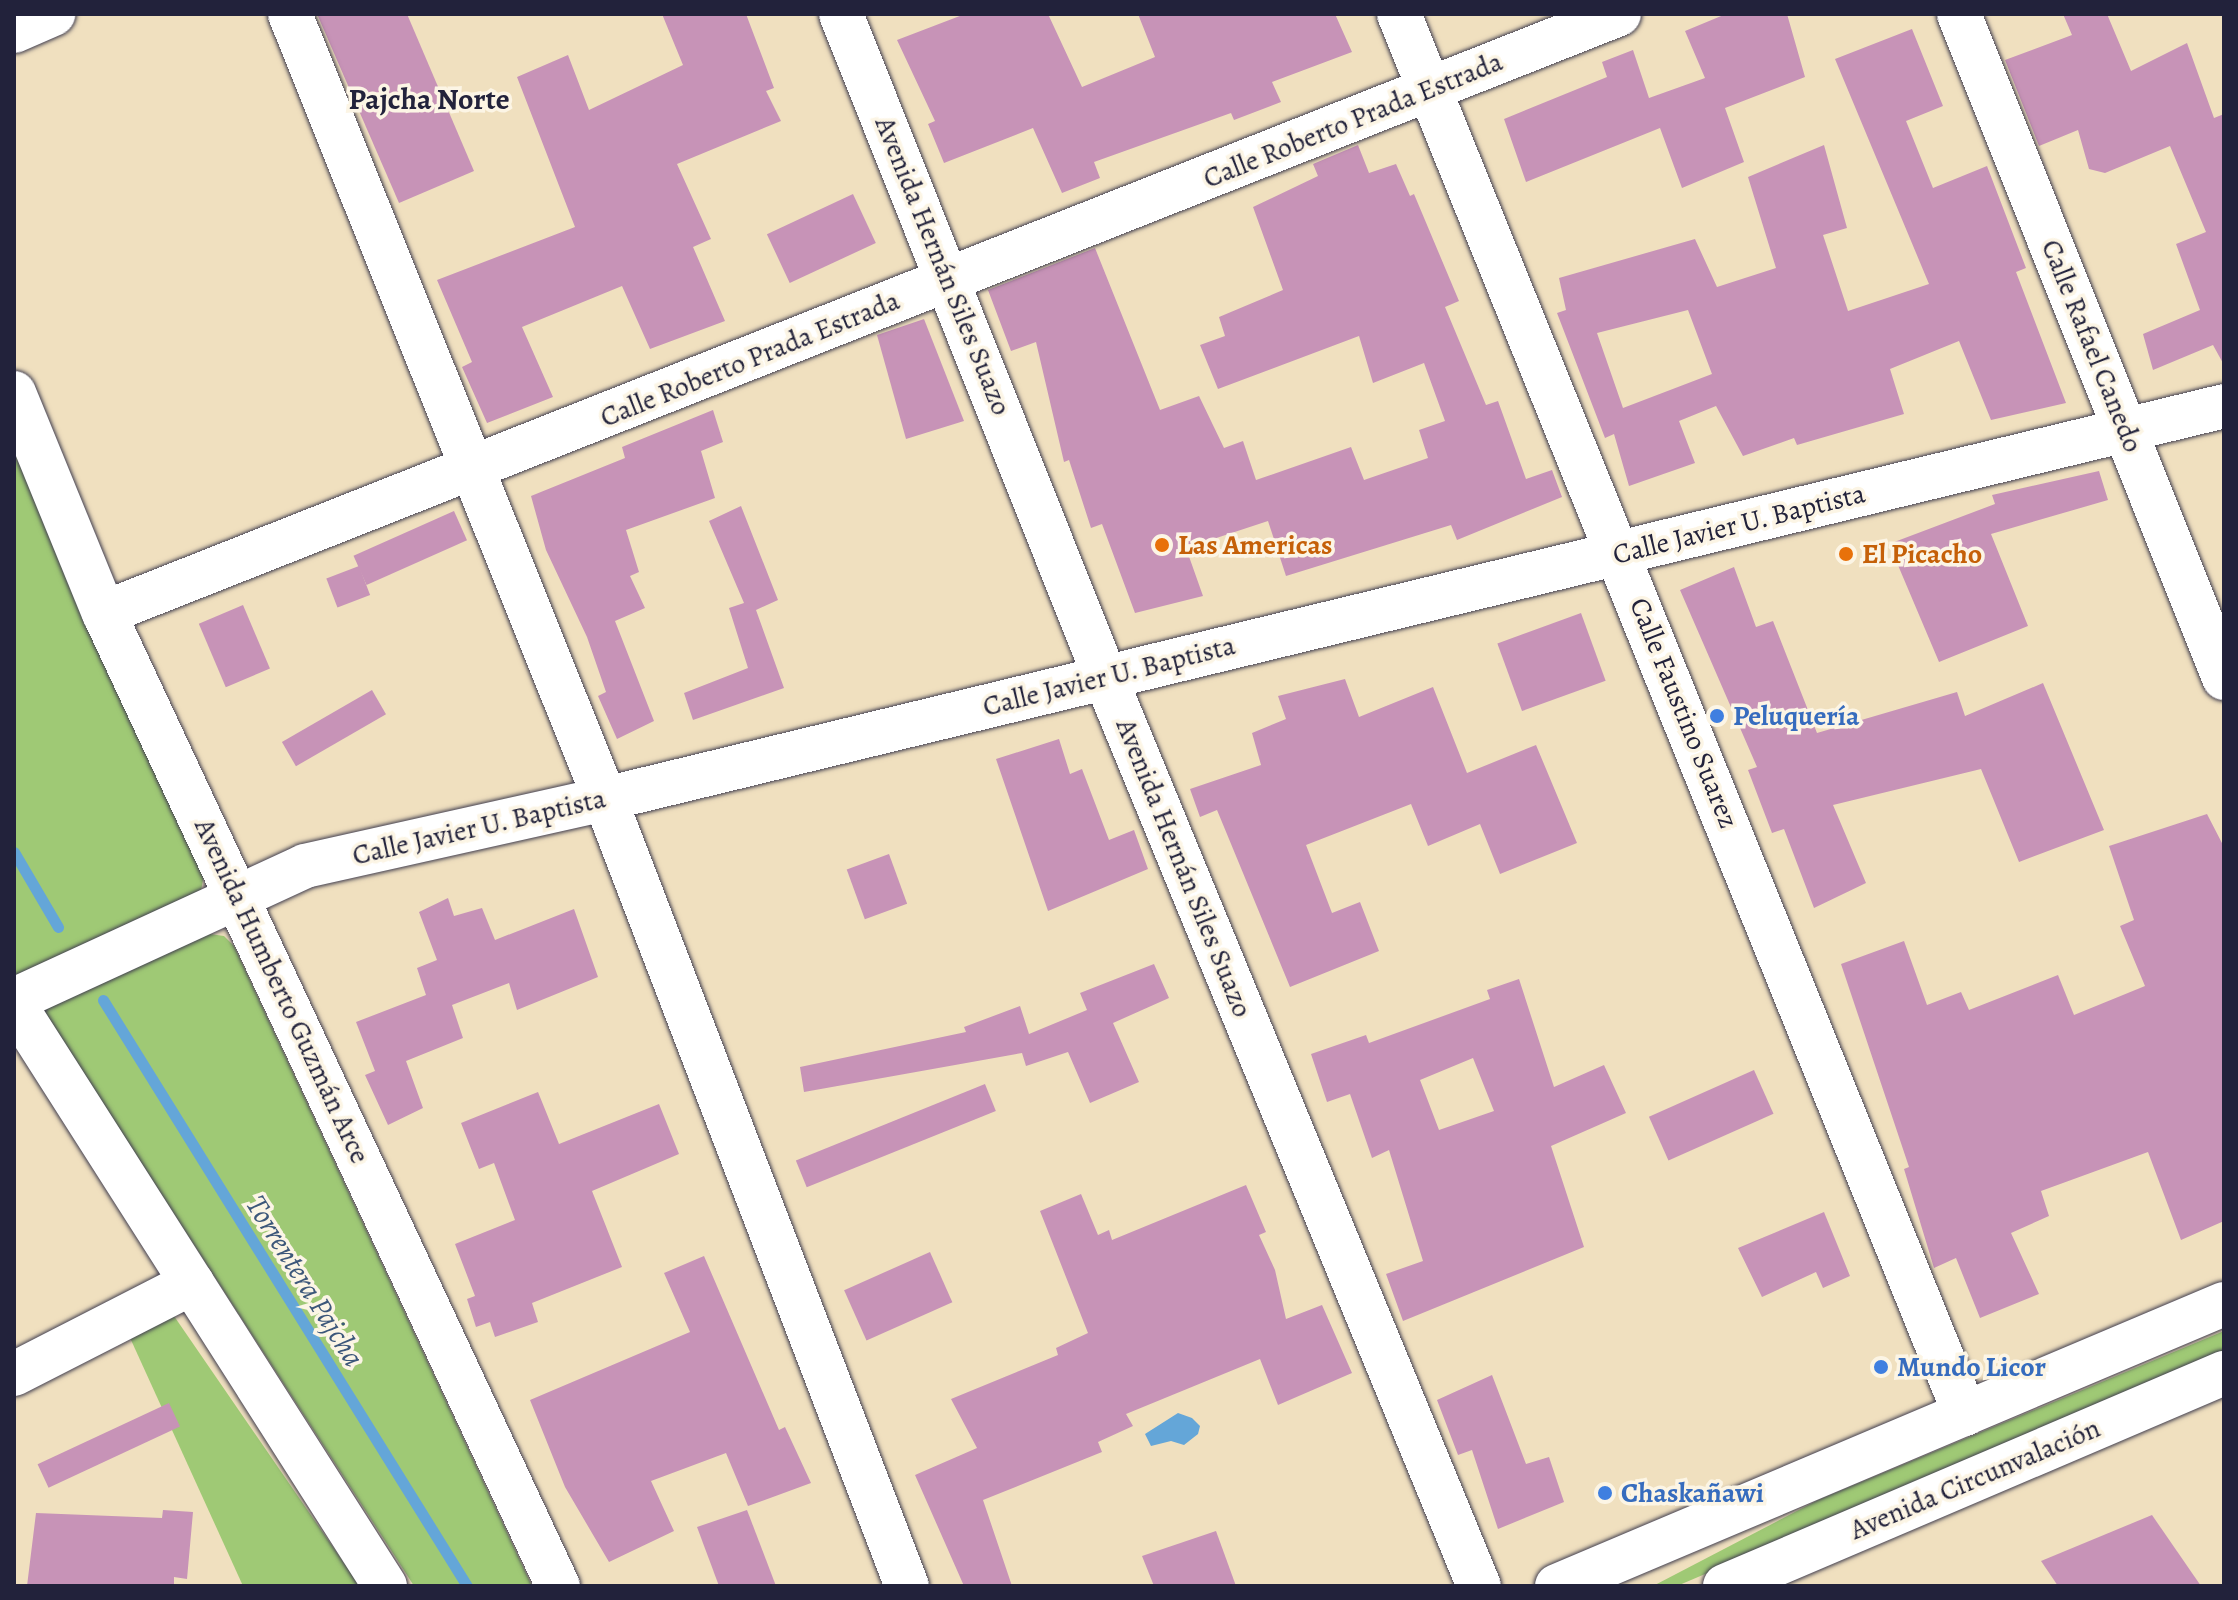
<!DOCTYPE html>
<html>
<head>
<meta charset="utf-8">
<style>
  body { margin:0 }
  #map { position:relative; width:2238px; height:1600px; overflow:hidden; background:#f0e0bf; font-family:Alegreya,serif }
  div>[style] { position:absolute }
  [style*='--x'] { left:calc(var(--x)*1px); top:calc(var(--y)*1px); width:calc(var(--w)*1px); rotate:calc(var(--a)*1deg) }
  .green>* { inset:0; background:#9fc975 }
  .water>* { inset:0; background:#64a6d8 }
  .stream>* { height:11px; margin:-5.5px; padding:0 5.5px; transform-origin:5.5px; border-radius:5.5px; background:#64a6d8 }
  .building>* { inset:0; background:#c793b7; transform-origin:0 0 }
  .roads { filter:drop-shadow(0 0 2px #413e4f) drop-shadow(0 0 2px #413e4f) }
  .street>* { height:44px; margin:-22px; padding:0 22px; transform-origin:22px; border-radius:22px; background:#fff }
  .secondary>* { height:44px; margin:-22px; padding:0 22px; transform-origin:22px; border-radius:22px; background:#fff }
  .highway>* { height:44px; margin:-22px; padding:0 22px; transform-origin:22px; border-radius:22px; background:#fff }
  .dots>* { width:22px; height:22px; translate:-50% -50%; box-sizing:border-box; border:4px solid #fcf5e5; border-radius:50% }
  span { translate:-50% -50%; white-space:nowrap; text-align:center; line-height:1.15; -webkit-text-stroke:7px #fcf5e5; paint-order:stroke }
  .street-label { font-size:28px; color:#22223b }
  .food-label { font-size:28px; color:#c56008; font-weight:700 }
  .left { translate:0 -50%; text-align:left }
  .shop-label { font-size:28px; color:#366cbe; font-weight:700 }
  .neighbourhood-label { font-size:30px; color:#22223b; font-weight:700 }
  .water-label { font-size:30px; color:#3c577a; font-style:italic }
  .frame { position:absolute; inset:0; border:16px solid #22223b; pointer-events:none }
</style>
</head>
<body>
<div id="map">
  <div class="green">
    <i style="clip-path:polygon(14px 438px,204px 874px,201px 891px,14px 979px)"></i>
    <i style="clip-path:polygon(203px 933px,224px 936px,234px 946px,532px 1586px,414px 1586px,44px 1012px,47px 1003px)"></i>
    <i style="clip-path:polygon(174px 1316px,357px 1582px,359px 1586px,243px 1586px,126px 1329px)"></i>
    <i style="clip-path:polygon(2224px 1331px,2224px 1352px,1677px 1586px,1653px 1586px,1818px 1500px)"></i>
  </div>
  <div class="water">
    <i style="clip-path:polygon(1178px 1413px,1192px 1418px,1200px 1426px,1198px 1434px,1184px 1445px,1171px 1441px,1151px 1446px,1145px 1434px)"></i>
  </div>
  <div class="stream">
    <i style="--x:14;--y:852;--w:87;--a:59.6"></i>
    <i style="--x:103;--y:1000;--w:690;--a:58.15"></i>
  </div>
  <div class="building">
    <i style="clip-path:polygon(317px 14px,407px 14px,474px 171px,399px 203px)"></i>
    <i style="clip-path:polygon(662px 14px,746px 14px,774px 88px,766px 91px,781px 121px,677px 164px,711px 239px,693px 247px,725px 321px,650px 349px,622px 286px,522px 327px,553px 397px,487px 423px,462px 367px,472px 362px,437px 280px,575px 227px,517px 77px,568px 55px,589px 110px,683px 65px)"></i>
    <i style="clip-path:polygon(965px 14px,1048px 14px,1082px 87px,1155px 57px,1138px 14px,1335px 14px,1352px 52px,1272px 82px,1281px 102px,1234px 120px,1231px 113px,1094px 162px,1100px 178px,1062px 193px,1033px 128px,944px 163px,928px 124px,935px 121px,897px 40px)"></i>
    <i style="clip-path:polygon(1726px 14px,1787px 14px,1805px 77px,1725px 108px,1744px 162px,1682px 188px,1660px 128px,1526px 182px,1504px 119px,1607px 77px,1602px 62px,1633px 50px,1649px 98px,1705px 78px,1685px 31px)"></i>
    <i style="clip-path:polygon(2063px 14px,2107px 14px,2131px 71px,2187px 43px,2214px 118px,2224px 114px,2224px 365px,2213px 345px,2153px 370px,2143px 334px,2200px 310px,2176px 244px,2206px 232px,2170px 146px,2105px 173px,2089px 169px,2078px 130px,2039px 146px,2005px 60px,2072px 35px)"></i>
    <i style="clip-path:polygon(evenodd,1912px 29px,1943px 106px,1906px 121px,1933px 188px,1987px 166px,2026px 268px,2016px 272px,2066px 403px,1991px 420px,1959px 341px,1890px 369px,1904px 414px,1797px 445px,1794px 438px,1743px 456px,1716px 406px,1679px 421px,1695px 463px,1629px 486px,1614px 434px,1605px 438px,1557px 313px,1566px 310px,1559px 278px,1695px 239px,1717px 287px,1776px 268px,1748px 177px,1824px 145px,1847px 228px,1823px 235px,1848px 311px,1929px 284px,1835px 59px,1912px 29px,1688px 310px,1712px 374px,1623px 408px,1597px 333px,1688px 310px)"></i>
    <i style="clip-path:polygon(1358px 145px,1369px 173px,1396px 164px,1410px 196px,1414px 194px,1459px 301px,1445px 307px,1486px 405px,1498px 401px,1526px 479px,1552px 470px,1562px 497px,1457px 540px,1451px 525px,1286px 576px,1268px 521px,1186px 548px,1203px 596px,1135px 613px,1102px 524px,1091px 528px,1069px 460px,1064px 462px,1036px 342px,1011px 351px,988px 290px,1095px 248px,1160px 410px,1199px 396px,1224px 448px,1243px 441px,1256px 480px,1351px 447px,1364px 480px,1428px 458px,1419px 430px,1445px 421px,1424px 363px,1373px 383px,1359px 336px,1218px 389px,1200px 345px,1225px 336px,1219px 317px,1283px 290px,1253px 207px,1318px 176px,1313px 164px)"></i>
    <i style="left:853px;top:194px;width:54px;height:95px;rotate:65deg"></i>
    <i style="clip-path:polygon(924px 319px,964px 421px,906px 439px,877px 335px)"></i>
    <i style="clip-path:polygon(713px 410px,723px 442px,701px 451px,715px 498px,626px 530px,639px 572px,630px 576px,645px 608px,615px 621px,654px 721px,617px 739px,598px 696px,606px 692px,587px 637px,546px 550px,531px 496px,625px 458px,622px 447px)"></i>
    <i style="clip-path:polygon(2099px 471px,2108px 500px,1991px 534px,2028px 626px,1939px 662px,1889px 544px,1995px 504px,1992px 495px)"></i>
    <i style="clip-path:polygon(741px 506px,778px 600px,756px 610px,784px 688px,693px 720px,684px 693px,748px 668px,729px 608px,744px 603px,709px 521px)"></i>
    <i style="left:454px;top:511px;width:32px;height:110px;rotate:66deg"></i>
    <i style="left:359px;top:566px;width:31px;height:35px;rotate:69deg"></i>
    <i style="clip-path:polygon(1734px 567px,1756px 627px,1773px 621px,1817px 733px,1957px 692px,1965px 716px,2043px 683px,2104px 830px,2019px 862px,1981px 769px,1833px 805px,1866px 883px,1814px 908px,1784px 829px,1772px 833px,1748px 770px,1757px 767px,1680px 590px)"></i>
    <i style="left:243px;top:605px;width:69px;height:48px;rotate:67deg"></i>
    <i style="left:1581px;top:613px;width:72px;height:89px;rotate:70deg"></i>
    <i style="clip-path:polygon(1345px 679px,1359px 717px,1433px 687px,1467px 773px,1536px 745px,1577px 843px,1500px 874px,1480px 824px,1428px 846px,1411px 804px,1306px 845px,1332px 913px,1360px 902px,1379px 951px,1290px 987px,1217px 810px,1200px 817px,1190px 789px,1261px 765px,1252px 733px,1286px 719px,1278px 696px)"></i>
    <i style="left:372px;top:690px;width:28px;height:104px;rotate:60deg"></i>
    <i style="clip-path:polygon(1059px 739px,1070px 774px,1082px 769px,1109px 840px,1134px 830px,1148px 869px,1048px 911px,996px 759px)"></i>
    <i style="clip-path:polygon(2207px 814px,2224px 847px,2224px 1221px,2181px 1240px,2148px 1152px,2041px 1191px,2049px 1216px,2011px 1233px,2039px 1294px,1980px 1318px,1956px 1258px,1934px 1268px,1904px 1169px,1909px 1167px,1841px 964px,1904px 941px,1927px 1005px,1961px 992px,1969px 1010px,2058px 975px,2074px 1015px,2145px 986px,2120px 926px,2134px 920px,2109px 846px)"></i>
    <i style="left:889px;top:854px;width:53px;height:45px;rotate:70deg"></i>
    <i style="clip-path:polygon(448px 898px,454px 916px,482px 908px,495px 940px,574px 909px,598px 977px,517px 1010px,509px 983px,452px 1005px,463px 1038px,406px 1061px,423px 1108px,388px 1125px,365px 1075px,375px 1071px,356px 1022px,426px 995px,417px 968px,437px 960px,419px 912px)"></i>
    <i style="clip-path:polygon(1154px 964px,1169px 998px,1113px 1023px,1139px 1082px,1090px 1103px,1068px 1052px,1026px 1066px,1022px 1053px,804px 1092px,800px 1067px,966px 1032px,964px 1027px,1020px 1006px,1029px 1034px,1087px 1010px,1080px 993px)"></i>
    <i style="clip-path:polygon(evenodd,1519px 979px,1554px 1087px,1604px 1065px,1626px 1113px,1551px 1146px,1584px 1247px,1403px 1321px,1386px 1274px,1423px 1261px,1389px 1150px,1372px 1158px,1350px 1094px,1327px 1102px,1311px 1054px,1366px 1035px,1369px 1043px,1490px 999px,1487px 990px,1519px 979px,1473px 1058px,1494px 1111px,1439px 1130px,1420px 1080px,1473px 1058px)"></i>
    <i style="left:1754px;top:1070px;width:48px;height:115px;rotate:66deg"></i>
    <i style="left:985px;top:1084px;width:29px;height:204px;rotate:68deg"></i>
    <i style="clip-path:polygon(538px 1092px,559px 1144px,659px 1104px,679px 1154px,592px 1191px,622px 1267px,532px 1303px,538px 1322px,495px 1337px,490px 1322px,476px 1327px,467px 1299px,475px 1296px,455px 1244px,515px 1220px,494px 1163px,479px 1169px,461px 1123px)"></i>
    <i style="clip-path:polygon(1246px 1185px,1266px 1232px,1259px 1235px,1275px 1270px,1286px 1319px,1322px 1305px,1352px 1373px,1278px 1405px,1260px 1359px,1126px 1414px,1133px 1426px,1098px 1442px,1102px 1452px,983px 1500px,1012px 1586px,964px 1586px,915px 1475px,977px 1448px,951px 1399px,1058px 1355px,1056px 1348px,1088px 1333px,1040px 1211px,1081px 1194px,1098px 1235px,1109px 1230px,1112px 1240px)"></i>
    <i style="clip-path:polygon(1824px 1212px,1850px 1276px,1823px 1288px,1816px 1272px,1762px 1297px,1738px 1248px)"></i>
    <i style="left:930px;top:1252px;width:55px;height:94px;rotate:66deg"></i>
    <i style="clip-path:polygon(704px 1256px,779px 1430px,785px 1427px,811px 1483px,748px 1506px,726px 1453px,651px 1481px,674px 1531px,609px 1562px,565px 1487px,530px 1400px,690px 1332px,664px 1273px)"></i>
    <i style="clip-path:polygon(1492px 1375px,1526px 1464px,1549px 1457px,1564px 1502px,1498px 1529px,1472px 1450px,1458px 1455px,1437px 1400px)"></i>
    <i style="left:169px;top:1403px;width:26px;height:145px;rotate:65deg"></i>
    <i style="clip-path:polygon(163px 1510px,193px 1512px,187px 1579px,174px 1577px,174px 1586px,27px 1586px,36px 1513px,162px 1518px)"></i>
    <i style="clip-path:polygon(747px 1510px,776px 1586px,719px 1586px,697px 1527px)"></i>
    <i style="clip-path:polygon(2152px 1515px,2201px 1586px,2058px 1586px,2041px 1561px)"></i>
    <i style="clip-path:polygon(1216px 1531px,1236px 1586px,1154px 1586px,1142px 1556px)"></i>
  </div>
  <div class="roads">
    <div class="street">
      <i style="--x:290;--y:14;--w:846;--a:68.14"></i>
      <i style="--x:605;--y:799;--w:843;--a:69.01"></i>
      <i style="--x:841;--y:14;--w:714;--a:68.29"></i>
      <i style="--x:1105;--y:677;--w:983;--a:67.64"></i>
      <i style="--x:1399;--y:14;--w:1510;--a:67.99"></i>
      <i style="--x:1959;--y:14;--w:715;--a:68.24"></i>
      <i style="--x:14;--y:31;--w:43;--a:-23.6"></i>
      <i style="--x:104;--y:613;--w:1629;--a:-21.57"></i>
      <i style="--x:14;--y:1000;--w:320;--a:-24.7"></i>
      <i style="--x:305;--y:866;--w:307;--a:-12.6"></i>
      <i style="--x:605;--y:799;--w:1666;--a:-13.64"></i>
      <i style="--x:14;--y:1004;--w:690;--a:57.48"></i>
      <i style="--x:14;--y:1374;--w:200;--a:-27.1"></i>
    </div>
    <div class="secondary">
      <i style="--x:14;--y:393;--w:238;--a:67.8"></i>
      <i style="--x:104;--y:613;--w:1074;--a:64.99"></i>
    </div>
    <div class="highway">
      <i style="--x:1557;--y:1586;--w:724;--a:-22.92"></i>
      <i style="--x:1725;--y:1586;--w:543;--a:-23.12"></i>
    </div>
  </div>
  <div class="dots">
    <i style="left:1162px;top:545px;background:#e8710a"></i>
    <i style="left:1846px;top:554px;background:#e8710a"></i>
    <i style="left:1717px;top:716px;background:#3f7fe0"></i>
    <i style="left:1881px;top:1367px;background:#3f7fe0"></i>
    <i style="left:1605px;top:1493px;background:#3f7fe0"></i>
  </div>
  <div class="street-label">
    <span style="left:1353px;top:120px;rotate:-22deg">Calle Roberto Prada Estrada</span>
    <span style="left:943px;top:266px;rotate:68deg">Avenida Hernán Siles Suazo</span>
    <span style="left:2092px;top:346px;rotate:68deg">Calle Rafael Canedo</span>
    <span style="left:750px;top:359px;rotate:-22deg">Calle Roberto Prada Estrada</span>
    <span style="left:1739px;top:524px;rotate:-14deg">Calle Javier U. Baptista</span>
    <span style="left:1109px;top:676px;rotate:-14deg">Calle Javier U. Baptista</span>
    <span style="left:1684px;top:713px;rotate:68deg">Calle Faustino Suarez</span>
    <span style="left:479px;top:827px;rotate:-13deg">Calle Javier U. Baptista</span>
    <span style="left:1184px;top:868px;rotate:68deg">Avenida Hernán Siles Suazo</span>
    <span style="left:282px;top:991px;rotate:65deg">Avenida Humberto Guzmán Arce</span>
    <span style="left:1975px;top:1479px;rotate:-23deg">Avenida Circunvalación</span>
  </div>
  <div class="food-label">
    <span class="left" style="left:1178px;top:545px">Las Americas</span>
    <span class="left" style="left:1862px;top:554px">El Picacho</span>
  </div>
  <div class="shop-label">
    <span class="left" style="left:1733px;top:716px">Peluquería</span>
    <span class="left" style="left:1897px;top:1367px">Mundo Licor</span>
    <span class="left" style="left:1621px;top:1493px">Chaskañawi</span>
  </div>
  <div class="neighbourhood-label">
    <span style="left:429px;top:99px">Pajcha Norte</span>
  </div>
  <div class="water-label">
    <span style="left:305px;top:1281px;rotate:58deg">Torrentera Pajcha</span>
  </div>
  <div class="frame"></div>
</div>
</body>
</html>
